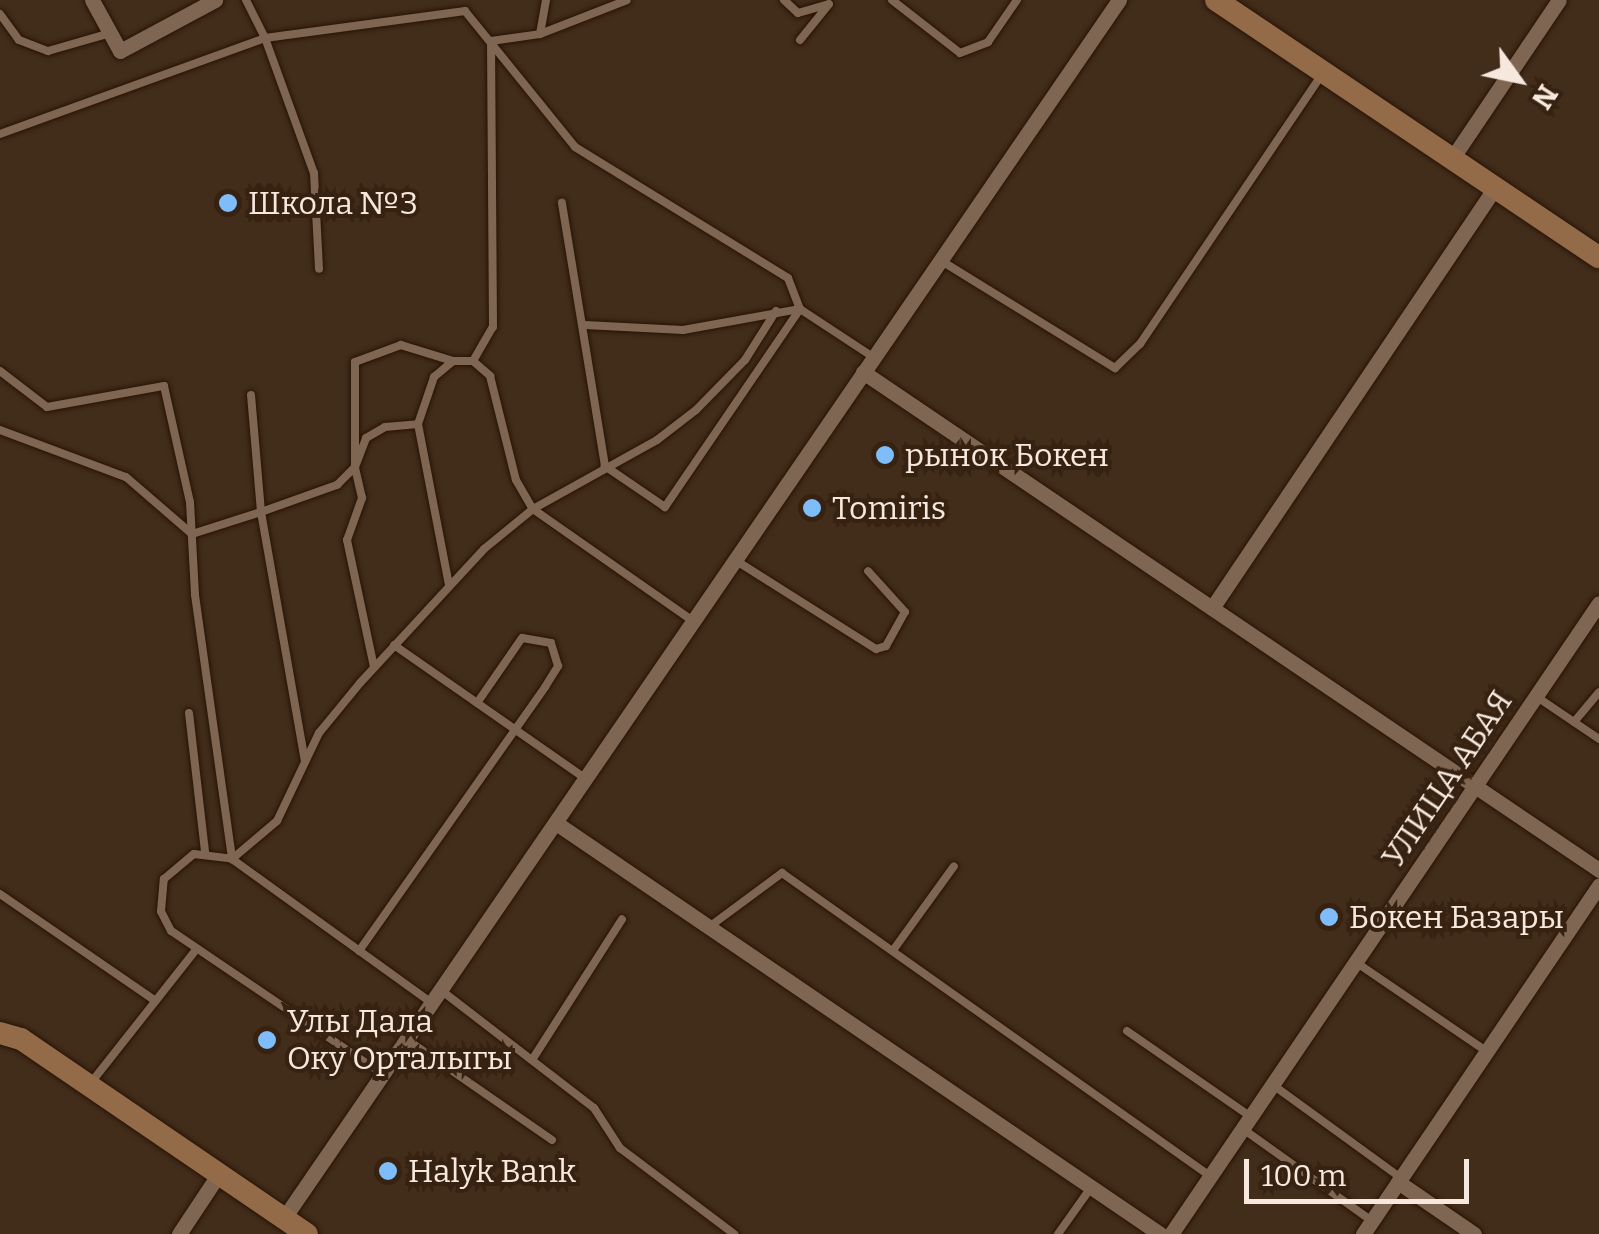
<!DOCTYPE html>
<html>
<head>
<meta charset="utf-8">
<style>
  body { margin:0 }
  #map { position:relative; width:1599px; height:1234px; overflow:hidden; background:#422c1a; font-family:Bitter,serif }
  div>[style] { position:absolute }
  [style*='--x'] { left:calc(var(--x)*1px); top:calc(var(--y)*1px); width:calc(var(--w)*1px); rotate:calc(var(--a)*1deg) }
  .roads { filter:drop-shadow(0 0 2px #281404) drop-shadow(0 0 2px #281404) }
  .lane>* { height:8px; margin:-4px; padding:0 4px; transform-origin:4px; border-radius:4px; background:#7f6653 }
  .street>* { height:15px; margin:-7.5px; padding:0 7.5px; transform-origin:7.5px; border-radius:7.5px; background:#7f6653 }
  .secondary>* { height:22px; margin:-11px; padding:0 11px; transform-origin:11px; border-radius:11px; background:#936b49 }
  .dots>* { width:28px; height:28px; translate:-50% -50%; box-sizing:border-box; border:5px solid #372211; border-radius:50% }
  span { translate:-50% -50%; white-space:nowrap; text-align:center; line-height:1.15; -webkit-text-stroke:8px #372211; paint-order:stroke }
  .poi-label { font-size:32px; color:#f6e8dd }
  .left { translate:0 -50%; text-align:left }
  .street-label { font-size:32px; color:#f6e8dd }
  .north { position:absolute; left:1469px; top:30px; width:100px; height:100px; -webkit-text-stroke:8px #372211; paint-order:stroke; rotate:123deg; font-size:28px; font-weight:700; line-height:40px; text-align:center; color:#f6e8dd }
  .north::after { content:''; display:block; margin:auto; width:35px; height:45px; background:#f6e8dd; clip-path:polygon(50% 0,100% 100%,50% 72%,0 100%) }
  .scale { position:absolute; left:1244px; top:1159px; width:225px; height:45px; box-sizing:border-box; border:5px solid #f6e8dd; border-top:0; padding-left:12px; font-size:30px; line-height:35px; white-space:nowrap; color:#f6e8dd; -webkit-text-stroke:8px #372211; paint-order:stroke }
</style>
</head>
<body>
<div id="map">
  <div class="roads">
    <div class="lane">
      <i style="--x:246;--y:0;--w:42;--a:63.4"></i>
      <i style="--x:265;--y:38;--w:202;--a:-7.7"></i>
      <i style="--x:465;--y:11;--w:175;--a:51"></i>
      <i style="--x:575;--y:147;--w:250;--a:31.6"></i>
      <i style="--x:788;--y:278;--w:33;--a:69"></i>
      <i style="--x:800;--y:309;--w:240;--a:124.3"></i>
      <i style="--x:665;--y:507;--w:73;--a:-145.7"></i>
      <i style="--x:605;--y:466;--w:267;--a:-99.3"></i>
      <i style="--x:784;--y:0;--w:19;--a:43"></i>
      <i style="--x:798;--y:13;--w:32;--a:-16"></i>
      <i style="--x:892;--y:0;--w:86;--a:37.9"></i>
      <i style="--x:960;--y:53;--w:30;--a:-21"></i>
      <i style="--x:988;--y:42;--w:51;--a:-55.4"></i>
      <i style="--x:0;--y:14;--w:32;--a:54"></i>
      <i style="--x:19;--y:40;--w:31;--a:21"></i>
      <i style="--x:48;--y:51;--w:61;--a:-16.1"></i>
      <i style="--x:540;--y:34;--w:35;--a:-80"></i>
      <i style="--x:800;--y:40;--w:46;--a:-51.1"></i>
      <i style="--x:0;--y:134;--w:282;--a:-19.9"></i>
      <i style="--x:265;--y:38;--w:144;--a:70.1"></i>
      <i style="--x:314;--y:173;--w:96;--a:87"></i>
      <i style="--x:940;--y:260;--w:206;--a:31.7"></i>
      <i style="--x:1115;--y:368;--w:35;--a:-44"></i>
      <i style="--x:1140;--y:344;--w:323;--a:-56"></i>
      <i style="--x:585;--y:325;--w:98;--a:2.9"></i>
      <i style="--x:683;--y:330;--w:119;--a:-10.2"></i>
      <i style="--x:800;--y:309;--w:87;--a:33.3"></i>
      <i style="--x:473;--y:361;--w:39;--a:-60"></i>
      <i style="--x:493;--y:327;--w:286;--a:-90.4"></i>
      <i style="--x:491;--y:41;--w:49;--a:-8.1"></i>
      <i style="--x:540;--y:34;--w:93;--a:-21.3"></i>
      <i style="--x:0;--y:371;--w:59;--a:37.5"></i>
      <i style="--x:47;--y:407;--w:119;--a:-10.2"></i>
      <i style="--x:164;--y:386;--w:119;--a:77.4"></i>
      <i style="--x:190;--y:502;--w:93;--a:86.9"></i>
      <i style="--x:195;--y:595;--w:267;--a:82"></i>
      <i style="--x:251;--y:395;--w:117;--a:85.1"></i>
      <i style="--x:261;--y:512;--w:81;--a:-19.6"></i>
      <i style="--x:337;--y:485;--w:25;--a:-45"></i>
      <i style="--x:355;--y:467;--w:31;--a:-69"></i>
      <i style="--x:366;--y:438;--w:22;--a:-30"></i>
      <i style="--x:385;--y:427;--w:33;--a:-5"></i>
      <i style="--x:0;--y:430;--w:134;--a:20.5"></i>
      <i style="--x:126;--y:477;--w:87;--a:40.8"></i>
      <i style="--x:192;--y:534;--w:72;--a:-17.7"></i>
      <i style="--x:261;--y:512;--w:253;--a:80"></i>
      <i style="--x:735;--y:560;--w:167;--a:32.3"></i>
      <i style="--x:876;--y:649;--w:10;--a:-17"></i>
      <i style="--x:886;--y:646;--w:39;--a:-61"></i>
      <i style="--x:905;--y:612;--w:55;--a:-132.1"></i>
      <i style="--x:449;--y:585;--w:164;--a:-100.9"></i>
      <i style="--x:418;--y:424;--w:50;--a:-71.2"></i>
      <i style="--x:434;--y:377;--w:25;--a:-40"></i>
      <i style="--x:453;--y:361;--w:20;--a:0"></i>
      <i style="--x:473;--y:361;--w:23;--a:41"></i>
      <i style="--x:490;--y:376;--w:107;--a:76"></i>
      <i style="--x:516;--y:480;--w:34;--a:60"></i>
      <i style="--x:533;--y:509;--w:195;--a:35"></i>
      <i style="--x:394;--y:645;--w:234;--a:34.9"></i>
      <i style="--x:374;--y:667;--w:130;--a:-102"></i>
      <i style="--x:347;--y:540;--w:45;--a:-70.3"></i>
      <i style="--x:362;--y:498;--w:32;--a:-103"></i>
      <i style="--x:355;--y:467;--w:105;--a:-90"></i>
      <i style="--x:355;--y:362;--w:49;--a:-20.3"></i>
      <i style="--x:401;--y:345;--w:54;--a:17.1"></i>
      <i style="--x:1537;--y:697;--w:75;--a:34.1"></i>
      <i style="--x:189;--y:713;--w:140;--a:83.4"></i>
      <i style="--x:1574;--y:722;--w:39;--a:-50"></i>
      <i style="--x:232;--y:859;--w:59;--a:-40.2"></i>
      <i style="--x:277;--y:821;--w:98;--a:-64.5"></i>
      <i style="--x:319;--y:733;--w:65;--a:-50.6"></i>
      <i style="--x:360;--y:683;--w:183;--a:-47.2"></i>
      <i style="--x:484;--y:549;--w:63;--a:-39.2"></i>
      <i style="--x:533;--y:509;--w:142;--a:-29.1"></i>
      <i style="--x:657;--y:440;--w:49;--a:-37.6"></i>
      <i style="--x:696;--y:410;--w:70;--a:-45.6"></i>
      <i style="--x:745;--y:360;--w:58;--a:-57.7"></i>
      <i style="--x:0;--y:894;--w:186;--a:34.5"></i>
      <i style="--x:709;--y:927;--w:91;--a:-36.5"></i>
      <i style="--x:782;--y:873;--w:524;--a:35.3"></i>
      <i style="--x:894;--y:949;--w:102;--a:-54.1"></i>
      <i style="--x:359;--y:951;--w:323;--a:-54.8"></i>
      <i style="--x:545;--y:687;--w:25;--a:-58"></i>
      <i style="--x:558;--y:666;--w:24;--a:-107"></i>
      <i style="--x:551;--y:643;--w:29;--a:-170"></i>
      <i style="--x:522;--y:638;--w:79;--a:124.7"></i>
      <i style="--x:1357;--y:963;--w:156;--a:34.3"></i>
      <i style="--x:442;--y:991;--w:192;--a:37.6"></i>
      <i style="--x:594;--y:1108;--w:48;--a:57"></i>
      <i style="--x:620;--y:1148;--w:143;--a:37"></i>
      <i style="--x:1127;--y:1031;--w:151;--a:34.7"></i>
      <i style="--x:409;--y:1041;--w:174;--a:34.7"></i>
      <i style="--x:532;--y:1060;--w:167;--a:-57.4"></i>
      <i style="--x:384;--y:1075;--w:257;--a:-145.9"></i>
      <i style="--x:171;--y:931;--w:22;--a:-117"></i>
      <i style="--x:161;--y:911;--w:32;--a:-85"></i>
      <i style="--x:164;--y:879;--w:39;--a:-40"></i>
      <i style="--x:194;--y:854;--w:38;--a:7"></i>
      <i style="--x:232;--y:859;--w:248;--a:35.8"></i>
      <i style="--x:90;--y:1084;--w:171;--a:-51.7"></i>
      <i style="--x:1273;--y:1085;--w:158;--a:36"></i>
      <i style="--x:1243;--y:1129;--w:158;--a:35.5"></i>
      <i style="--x:1058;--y:1234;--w:55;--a:-54.6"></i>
    </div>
    <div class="street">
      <i style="--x:92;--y:0;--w:58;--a:61.2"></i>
      <i style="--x:120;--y:51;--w:108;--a:-28.2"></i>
      <i style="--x:1453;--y:157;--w:189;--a:-56"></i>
      <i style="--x:863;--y:372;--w:889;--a:34.08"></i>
      <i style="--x:1212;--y:608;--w:509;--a:-56.06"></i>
      <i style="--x:556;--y:823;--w:731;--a:34.23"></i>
      <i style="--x:1398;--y:1182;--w:92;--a:34.4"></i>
      <i style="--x:284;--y:1218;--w:1477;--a:-55.57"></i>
      <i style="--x:179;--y:1234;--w:71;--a:-56.5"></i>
      <i style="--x:1171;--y:1234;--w:762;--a:-55.85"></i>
      <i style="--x:1363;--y:1234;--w:421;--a:-55.9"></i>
    </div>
    <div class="secondary">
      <i style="--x:1216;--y:0;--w:461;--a:33.9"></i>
      <i style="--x:0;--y:1033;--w:22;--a:16"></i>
      <i style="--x:21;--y:1039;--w:346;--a:34.3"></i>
    </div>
  </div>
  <div class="dots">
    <i style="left:228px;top:203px;background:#7ebdf9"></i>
    <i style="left:885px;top:455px;background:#7ebdf9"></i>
    <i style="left:812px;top:508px;background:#7ebdf9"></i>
    <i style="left:1329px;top:917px;background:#7ebdf9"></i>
    <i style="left:267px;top:1040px;background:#7ebdf9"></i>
    <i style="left:388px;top:1171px;background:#7ebdf9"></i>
  </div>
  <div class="poi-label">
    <span class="left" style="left:248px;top:203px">Школа №3</span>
    <span class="left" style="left:905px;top:455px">рынок Бокен</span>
    <span class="left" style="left:832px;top:508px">Tomiris</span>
    <span class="left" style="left:1349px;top:917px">Бокен Базары</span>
    <span class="left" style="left:287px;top:1040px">Улы Дала<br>Оку Орталыгы</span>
    <span class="left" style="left:408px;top:1171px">Halyk Bank</span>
  </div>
  <div class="street-label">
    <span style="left:1447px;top:779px;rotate:-56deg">УЛИЦА АБАЯ</span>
  </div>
  <div class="north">N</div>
  <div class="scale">100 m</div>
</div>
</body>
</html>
